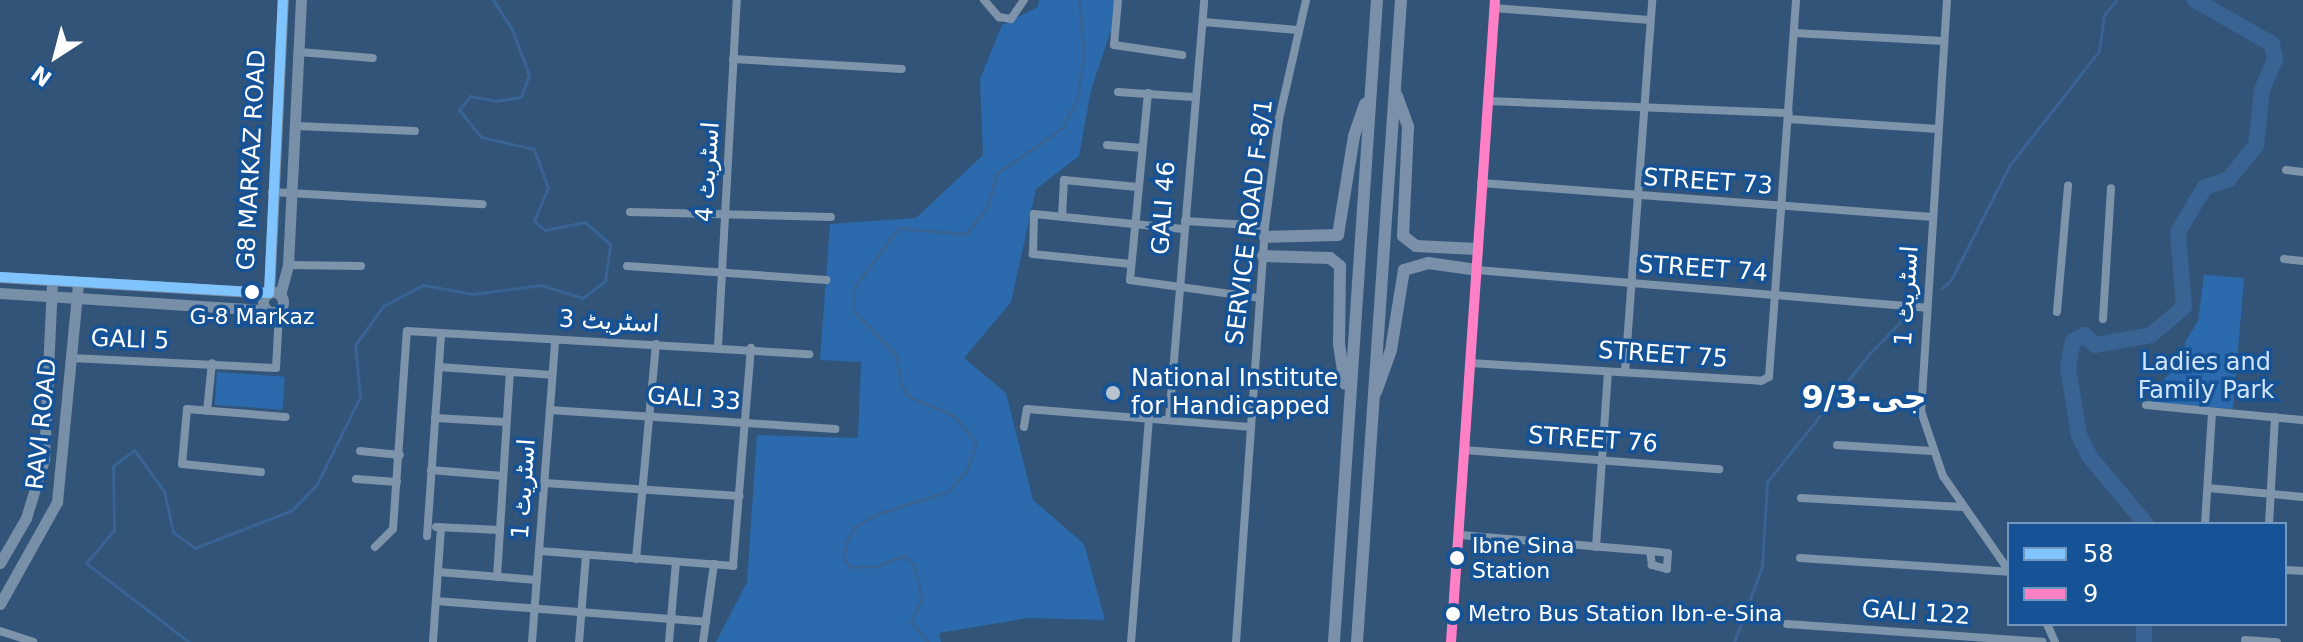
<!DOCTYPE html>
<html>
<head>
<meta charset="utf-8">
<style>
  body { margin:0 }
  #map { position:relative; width:2303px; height:642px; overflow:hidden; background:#335479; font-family:"DejaVu Sans","Noto Naskh Arabic",sans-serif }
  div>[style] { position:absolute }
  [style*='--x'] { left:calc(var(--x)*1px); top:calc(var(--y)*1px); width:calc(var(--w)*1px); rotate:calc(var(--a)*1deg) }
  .green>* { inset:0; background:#2a6aad; transform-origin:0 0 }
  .stream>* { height:3px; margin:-1.5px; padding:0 1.5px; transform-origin:1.5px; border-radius:1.5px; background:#386393 }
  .river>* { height:16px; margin:-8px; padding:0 8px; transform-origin:8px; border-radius:8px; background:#386393 }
  .street>* { height:8px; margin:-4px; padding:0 4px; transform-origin:4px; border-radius:4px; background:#7d94ab }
  .secondary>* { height:11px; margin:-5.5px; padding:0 5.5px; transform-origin:5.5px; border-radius:5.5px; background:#788fa8 }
  .secondary>.ring { margin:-5.5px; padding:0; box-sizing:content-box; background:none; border:11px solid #788fa8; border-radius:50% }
  .primary>* { height:12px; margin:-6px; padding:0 6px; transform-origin:6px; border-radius:6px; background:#7b90a9 }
  .bus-1>* { height:10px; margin:-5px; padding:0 5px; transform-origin:5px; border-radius:5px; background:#80c4ff }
  .bus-2>* { height:10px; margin:-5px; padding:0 5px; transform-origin:5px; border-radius:5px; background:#ff80c5 }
  .dots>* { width:22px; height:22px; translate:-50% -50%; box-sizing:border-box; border:4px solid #165396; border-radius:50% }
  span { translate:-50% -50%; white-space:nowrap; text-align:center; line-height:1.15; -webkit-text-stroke:7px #165396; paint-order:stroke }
  .bus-label { font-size:22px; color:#fff }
  .left { translate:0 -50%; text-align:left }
  .street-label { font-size:24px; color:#fff }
  .park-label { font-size:24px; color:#cfe5fc }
  .poi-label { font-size:24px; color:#fff }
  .district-label { font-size:32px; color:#fff; font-weight:700 }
  .legend { position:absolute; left:2007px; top:522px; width:280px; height:104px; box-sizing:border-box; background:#165396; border:2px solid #7398c0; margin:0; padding:10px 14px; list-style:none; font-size:24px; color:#fff }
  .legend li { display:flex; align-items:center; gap:16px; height:40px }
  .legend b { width:40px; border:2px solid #7398c0 }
  .north { position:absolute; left:16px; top:16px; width:80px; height:80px; -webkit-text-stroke:6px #165396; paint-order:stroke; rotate:216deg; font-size:22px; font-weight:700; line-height:32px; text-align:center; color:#fff }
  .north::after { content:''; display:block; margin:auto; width:28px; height:36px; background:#fff; clip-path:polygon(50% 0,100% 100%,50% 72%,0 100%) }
</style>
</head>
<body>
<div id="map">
  <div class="green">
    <i style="clip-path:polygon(1039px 0,1121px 0,1091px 90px,1079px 156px,1036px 189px,1011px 302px,964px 358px,1006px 393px,1033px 500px,1084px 544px,1105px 620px,1028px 618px,939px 633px,941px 642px,716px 642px,747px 582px,757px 435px,858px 438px,861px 362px,820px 360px,830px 224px,916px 218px,983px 155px,980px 79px,1002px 25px,1038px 7px)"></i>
    <i style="clip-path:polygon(2204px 275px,2244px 278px,2233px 409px,2150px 402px,2153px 391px,2182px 361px,2185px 342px,2198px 321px)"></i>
    <i style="left:217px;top:372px;width:68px;height:33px;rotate:4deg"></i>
  </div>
  <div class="stream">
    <i style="--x:1942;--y:288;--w:12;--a:-42"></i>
    <i style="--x:1951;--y:280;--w:128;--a:-63"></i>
    <i style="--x:2009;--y:166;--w:146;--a:-52"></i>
    <i style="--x:2099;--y:51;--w:36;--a:-82"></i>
    <i style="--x:2104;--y:15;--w:19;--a:-51"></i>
    <i style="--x:189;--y:642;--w:130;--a:-142.5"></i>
    <i style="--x:86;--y:563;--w:43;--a:-49.7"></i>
    <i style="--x:114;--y:530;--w:64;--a:-90.9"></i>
    <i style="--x:113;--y:466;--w:26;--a:-37"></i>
    <i style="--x:134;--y:450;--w:51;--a:53.8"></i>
    <i style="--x:164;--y:491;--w:42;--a:77.6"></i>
    <i style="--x:173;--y:532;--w:27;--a:36"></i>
    <i style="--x:195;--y:548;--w:104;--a:-21.4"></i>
    <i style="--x:292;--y:510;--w:36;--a:-46"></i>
    <i style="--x:317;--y:484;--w:97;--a:-63.7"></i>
    <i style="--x:360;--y:397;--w:52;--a:-95.5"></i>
    <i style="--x:355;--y:345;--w:48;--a:-54.3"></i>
    <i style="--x:383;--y:306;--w:45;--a:-27.7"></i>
    <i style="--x:423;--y:285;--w:51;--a:10.2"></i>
    <i style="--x:473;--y:294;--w:69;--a:-7.5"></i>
    <i style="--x:541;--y:285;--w:44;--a:17.2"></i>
    <i style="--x:583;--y:298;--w:28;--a:-38"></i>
    <i style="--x:605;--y:281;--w:37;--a:-82"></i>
    <i style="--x:610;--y:244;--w:33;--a:-139"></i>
    <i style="--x:585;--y:222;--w:41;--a:168.7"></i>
    <i style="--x:545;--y:230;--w:14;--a:-141"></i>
    <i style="--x:534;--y:221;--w:36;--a:-67"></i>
    <i style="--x:548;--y:188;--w:41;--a:-109.7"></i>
    <i style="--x:534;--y:149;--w:54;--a:-167.2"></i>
    <i style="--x:481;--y:137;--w:35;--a:-129"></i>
    <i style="--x:459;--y:110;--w:18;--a:-52"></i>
    <i style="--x:470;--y:96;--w:25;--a:11"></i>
    <i style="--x:495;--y:101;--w:26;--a:-9"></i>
    <i style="--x:521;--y:97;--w:23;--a:-70"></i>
    <i style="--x:529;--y:75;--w:49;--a:-110.3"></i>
    <i style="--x:512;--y:29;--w:35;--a:-123"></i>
    <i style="--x:928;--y:642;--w:26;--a:-130"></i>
    <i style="--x:911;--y:622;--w:26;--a:-65"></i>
    <i style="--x:922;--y:598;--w:34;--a:-104"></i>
    <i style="--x:914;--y:565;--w:14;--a:-135"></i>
    <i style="--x:904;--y:555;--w:28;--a:157"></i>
    <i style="--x:878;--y:566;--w:28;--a:178"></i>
    <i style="--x:850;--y:567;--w:10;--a:-127"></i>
    <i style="--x:844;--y:559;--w:16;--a:-83"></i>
    <i style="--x:846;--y:543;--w:18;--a:-61"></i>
    <i style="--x:855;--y:527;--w:26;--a:-31"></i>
    <i style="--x:877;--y:514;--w:75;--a:-17.9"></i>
    <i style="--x:948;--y:491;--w:28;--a:-48"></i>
    <i style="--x:967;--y:470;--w:28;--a:-72"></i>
    <i style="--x:976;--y:443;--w:35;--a:-129"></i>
    <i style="--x:954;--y:416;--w:50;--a:-156.5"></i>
    <i style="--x:908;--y:396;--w:16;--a:-120"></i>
    <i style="--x:900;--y:382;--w:26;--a:-97"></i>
    <i style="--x:897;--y:356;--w:62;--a:-133.7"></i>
    <i style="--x:854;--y:311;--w:23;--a:-90"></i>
    <i style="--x:854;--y:288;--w:74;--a:-53.7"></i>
    <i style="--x:898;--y:228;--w:68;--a:5"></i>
    <i style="--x:966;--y:234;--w:36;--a:-52"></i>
    <i style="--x:988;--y:206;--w:33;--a:-76"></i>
    <i style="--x:996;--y:174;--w:82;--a:-35"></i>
    <i style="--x:1063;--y:127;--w:30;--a:-63"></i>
    <i style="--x:1077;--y:100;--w:44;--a:-80.8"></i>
    <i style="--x:1084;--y:57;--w:57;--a:-95"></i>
    <i style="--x:1734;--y:642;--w:80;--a:-69.5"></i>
    <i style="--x:1762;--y:567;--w:85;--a:-86.6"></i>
    <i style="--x:1767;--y:482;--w:165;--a:-51.4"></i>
    <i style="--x:1870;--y:353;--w:62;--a:-45.7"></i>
  </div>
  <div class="river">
    <i style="--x:2146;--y:524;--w:87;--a:-129.9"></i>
    <i style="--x:2090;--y:457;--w:25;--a:-117"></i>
    <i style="--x:2079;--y:435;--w:68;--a:-99.3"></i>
    <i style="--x:2068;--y:368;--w:27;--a:-80"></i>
    <i style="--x:2073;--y:341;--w:13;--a:-27"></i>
    <i style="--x:2085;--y:335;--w:14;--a:45"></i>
    <i style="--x:2095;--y:345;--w:57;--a:-10.1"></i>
    <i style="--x:2151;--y:335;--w:43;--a:-40.3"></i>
    <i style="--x:2184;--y:307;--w:75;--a:-94.6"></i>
    <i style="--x:2178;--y:232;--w:52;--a:-59"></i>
    <i style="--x:2205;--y:187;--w:25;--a:-18"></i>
    <i style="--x:2229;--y:179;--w:43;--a:-51.5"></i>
    <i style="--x:2256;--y:145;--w:55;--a:-83.8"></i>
    <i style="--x:2262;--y:90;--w:34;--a:-67"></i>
    <i style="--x:2275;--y:59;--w:15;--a:-101"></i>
    <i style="--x:2272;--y:44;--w:89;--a:-150.3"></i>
    <i style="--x:2144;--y:624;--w:18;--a:90"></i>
  </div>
  <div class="street">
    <i style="--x:984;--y:0;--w:23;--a:49"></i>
    <i style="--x:999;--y:17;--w:12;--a:9"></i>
    <i style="--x:1011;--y:19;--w:23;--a:-56"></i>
    <i style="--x:1118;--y:0;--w:45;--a:95.1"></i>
    <i style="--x:1114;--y:45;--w:69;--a:8.4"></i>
    <i style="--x:1947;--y:0;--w:412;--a:93.6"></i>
    <i style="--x:1921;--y:411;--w:69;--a:71.3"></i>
    <i style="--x:1943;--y:476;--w:116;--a:55.2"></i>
    <i style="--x:1494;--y:8;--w:156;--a:4.4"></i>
    <i style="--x:1203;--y:22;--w:95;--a:4.8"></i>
    <i style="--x:1794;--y:33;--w:150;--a:3.1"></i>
    <i style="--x:299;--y:52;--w:74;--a:4.6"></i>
    <i style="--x:733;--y:59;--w:169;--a:3.4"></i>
    <i style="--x:1118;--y:92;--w:75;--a:3.8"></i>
    <i style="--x:1148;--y:93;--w:188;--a:95.5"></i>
    <i style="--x:1130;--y:280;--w:130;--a:7.9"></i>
    <i style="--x:1488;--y:101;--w:301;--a:2.3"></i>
    <i style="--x:1788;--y:119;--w:150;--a:3.8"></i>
    <i style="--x:296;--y:126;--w:119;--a:2.4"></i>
    <i style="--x:1107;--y:145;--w:35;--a:5"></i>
    <i style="--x:2286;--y:170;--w:17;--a:7"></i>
    <i style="--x:1481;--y:183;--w:453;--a:4.3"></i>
    <i style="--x:272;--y:192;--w:211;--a:3.3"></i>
    <i style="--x:630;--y:212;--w:201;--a:1.4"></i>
    <i style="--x:1062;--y:217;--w:37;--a:-87"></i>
    <i style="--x:1064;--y:180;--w:74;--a:5.4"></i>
    <i style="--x:1185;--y:221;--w:80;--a:3.6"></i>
    <i style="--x:2284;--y:259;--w:19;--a:6"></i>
    <i style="--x:1131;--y:264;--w:99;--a:-174.2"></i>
    <i style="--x:1033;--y:254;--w:40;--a:-88.6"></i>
    <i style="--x:1034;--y:214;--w:150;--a:5.7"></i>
    <i style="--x:288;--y:265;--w:73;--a:0.8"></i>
    <i style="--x:627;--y:266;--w:200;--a:4"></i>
    <i style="--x:1477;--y:270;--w:451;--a:4.8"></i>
    <i style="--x:2057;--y:312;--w:127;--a:-85"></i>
    <i style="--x:2103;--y:319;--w:131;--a:-86.5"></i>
    <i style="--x:718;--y:346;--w:347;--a:-86.9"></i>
    <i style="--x:71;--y:358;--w:205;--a:2.8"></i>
    <i style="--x:276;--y:368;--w:56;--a:-86.9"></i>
    <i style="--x:1470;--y:363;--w:292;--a:3.5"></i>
    <i style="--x:1761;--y:381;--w:9;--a:-27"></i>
    <i style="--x:1769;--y:377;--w:378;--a:-85.9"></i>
    <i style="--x:439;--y:367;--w:113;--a:4"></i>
    <i style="--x:1625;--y:372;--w:373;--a:-85.8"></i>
    <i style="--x:2146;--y:405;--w:158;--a:5.5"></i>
    <i style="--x:550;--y:410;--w:286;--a:3.8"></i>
    <i style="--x:207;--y:411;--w:48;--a:-84.1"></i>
    <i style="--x:435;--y:418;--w:71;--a:3.2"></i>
    <i style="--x:1169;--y:420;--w:421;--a:-85.2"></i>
    <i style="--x:1024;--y:427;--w:18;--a:-81"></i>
    <i style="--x:1027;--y:409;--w:223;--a:4.6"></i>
    <i style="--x:1837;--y:445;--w:95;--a:3.6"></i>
    <i style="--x:1464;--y:450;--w:256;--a:4.3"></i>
    <i style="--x:360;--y:451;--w:40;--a:5.7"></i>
    <i style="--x:431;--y:470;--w:72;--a:4.8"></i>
    <i style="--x:261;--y:472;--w:79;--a:-174.2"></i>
    <i style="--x:182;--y:464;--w:55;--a:-84.8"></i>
    <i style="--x:187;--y:409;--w:99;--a:4.6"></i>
    <i style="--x:356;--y:479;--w:41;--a:4.2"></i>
    <i style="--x:545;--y:483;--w:195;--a:3.8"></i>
    <i style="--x:2208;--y:488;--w:95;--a:5.4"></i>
    <i style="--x:1801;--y:498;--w:162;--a:3.2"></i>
    <i style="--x:2205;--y:524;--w:111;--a:-86.4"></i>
    <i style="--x:2269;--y:524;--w:107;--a:-86.8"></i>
    <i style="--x:436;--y:527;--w:64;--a:2.7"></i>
    <i style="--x:1460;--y:535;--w:191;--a:4.8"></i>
    <i style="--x:1650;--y:551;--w:18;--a:6"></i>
    <i style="--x:1668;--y:553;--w:16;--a:94"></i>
    <i style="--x:1667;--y:569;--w:16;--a:-165"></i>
    <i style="--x:1652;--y:565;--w:14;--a:-98"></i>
    <i style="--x:427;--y:536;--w:202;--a:-86"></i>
    <i style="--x:375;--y:547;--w:25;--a:-45"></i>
    <i style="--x:393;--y:529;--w:198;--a:-86"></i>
    <i style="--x:407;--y:331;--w:403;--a:3.3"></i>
    <i style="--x:1596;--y:547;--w:175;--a:-86.1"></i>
    <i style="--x:540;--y:551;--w:194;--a:4.4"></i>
    <i style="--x:733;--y:566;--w:219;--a:-85.3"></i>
    <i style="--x:1800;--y:558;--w:209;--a:3.8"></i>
    <i style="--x:636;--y:559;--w:216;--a:-84.7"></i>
    <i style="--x:2285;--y:570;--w:18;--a:3"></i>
    <i style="--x:438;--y:572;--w:99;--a:4.6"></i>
    <i style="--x:497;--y:577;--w:205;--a:-86.4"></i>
    <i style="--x:436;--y:601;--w:271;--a:4.4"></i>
    <i style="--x:1787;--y:624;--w:256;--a:4"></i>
    <i style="--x:2047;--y:624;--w:20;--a:66"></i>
    <i style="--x:0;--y:631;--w:35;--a:18"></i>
    <i style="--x:2245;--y:640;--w:32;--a:4"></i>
    <i style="--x:433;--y:642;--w:115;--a:-86"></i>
    <i style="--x:532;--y:642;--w:303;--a:-85.6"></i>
    <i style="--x:579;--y:642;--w:87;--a:-85.4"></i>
    <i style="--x:669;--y:642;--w:80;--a:-85"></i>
    <i style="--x:703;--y:642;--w:79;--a:-82"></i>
    <i style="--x:1131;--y:642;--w:223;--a:-85.4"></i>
    <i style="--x:1236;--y:642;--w:417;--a:-86"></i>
    <i style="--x:1265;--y:226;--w:108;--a:-82.5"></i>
    <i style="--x:1279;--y:119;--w:122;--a:-77.2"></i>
    <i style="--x:1451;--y:642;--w:644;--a:-86.08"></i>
  </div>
  <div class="secondary">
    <i style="--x:0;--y:277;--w:269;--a:3.4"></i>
    <i style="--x:269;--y:293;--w:293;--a:-87.3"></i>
    <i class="ring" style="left:263px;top:292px;width:9px;height:9px"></i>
    <i style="--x:0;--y:293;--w:267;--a:3.7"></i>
    <i style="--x:280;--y:295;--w:31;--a:-75"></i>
    <i style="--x:288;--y:265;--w:265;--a:-87.2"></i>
    <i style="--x:0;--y:563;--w:52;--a:-60"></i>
    <i style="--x:26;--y:518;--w:62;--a:-73"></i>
    <i style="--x:44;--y:459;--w:179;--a:-87.4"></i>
    <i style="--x:0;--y:604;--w:117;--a:-60.8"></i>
    <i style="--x:57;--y:502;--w:221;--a:-84.5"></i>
  </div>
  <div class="primary">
    <i style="--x:1397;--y:96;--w:33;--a:70"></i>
    <i style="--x:1408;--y:127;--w:109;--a:92.6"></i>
    <i style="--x:1403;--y:236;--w:16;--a:38"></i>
    <i style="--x:1416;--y:246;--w:61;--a:2.8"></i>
    <i style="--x:1265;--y:237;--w:73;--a:-1.6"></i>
    <i style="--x:1338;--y:235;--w:100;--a:-80.8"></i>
    <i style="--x:1354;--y:136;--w:34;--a:-71"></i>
    <i style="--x:1263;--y:256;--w:67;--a:1.7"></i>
    <i style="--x:1330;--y:258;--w:13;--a:39"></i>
    <i style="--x:1340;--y:266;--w:78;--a:90.7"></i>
    <i style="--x:1339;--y:344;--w:40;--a:81.5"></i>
    <i style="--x:1376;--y:392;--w:45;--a:-70.3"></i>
    <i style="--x:1391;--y:350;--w:81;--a:-80.8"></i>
    <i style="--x:1404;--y:270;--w:25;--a:-16"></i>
    <i style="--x:1428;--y:263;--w:49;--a:8.1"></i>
    <i style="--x:1334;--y:642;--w:643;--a:-86.17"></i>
    <i style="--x:1357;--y:642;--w:644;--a:-86.08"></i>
  </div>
  <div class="bus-1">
    <i style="--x:0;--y:277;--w:269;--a:3.4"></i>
    <i style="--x:269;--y:293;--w:293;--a:-87.3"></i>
  </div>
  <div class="bus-2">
    <i style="--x:1451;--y:642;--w:644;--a:-86.08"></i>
  </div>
  <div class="dots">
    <i style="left:252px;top:292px;background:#fff"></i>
    <i style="left:1113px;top:393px;background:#b8c3d0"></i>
    <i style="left:1457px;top:558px;background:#fff"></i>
    <i style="left:1453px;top:614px;background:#fff"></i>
  </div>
  <div class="bus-label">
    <span style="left:252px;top:317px">G-8 Markaz</span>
    <span class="left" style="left:1472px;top:558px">Ibne Sina<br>Station</span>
    <span class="left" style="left:1468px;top:614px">Metro Bus Station Ibn-e-Sina</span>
  </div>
  <div class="street-label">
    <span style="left:252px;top:160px;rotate:-87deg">G8 MARKAZ ROAD</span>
    <span style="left:708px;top:172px;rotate:-86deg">اسٹریٹ 4</span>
    <span style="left:1708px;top:182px;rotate:4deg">STREET 73</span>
    <span style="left:1164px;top:208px;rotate:-86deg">GALI 46</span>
    <span style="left:1250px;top:222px;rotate:-83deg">SERVICE ROAD F-8/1</span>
    <span style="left:1703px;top:269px;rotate:4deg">STREET 74</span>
    <span style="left:1907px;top:296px;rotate:-86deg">اسٹریٹ 1</span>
    <span style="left:609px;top:322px;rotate:3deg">اسٹریٹ 3</span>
    <span style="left:130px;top:340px;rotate:2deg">GALI 5</span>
    <span style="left:1663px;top:355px;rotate:4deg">STREET 75</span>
    <span style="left:694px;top:399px;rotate:4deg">GALI 33</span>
    <span style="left:42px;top:424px;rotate:-84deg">RAVI ROAD</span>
    <span style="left:1593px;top:440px;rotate:4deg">STREET 76</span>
    <span style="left:524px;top:489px;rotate:-86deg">اسٹریٹ 1</span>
    <span style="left:1916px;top:613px;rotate:4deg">GALI 122</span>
  </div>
  <div class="park-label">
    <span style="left:2206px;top:377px">Ladies and<br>Family Park</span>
  </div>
  <div class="poi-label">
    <span class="left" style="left:1131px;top:393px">National Institute<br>for Handicapped</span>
  </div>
  <div class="district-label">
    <span style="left:1864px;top:397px">جی-9/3</span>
  </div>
  <ul class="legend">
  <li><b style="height:10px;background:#80c4ff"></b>58</li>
  <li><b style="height:10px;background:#ff80c5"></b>9</li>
  </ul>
  <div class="north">N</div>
</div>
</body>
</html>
